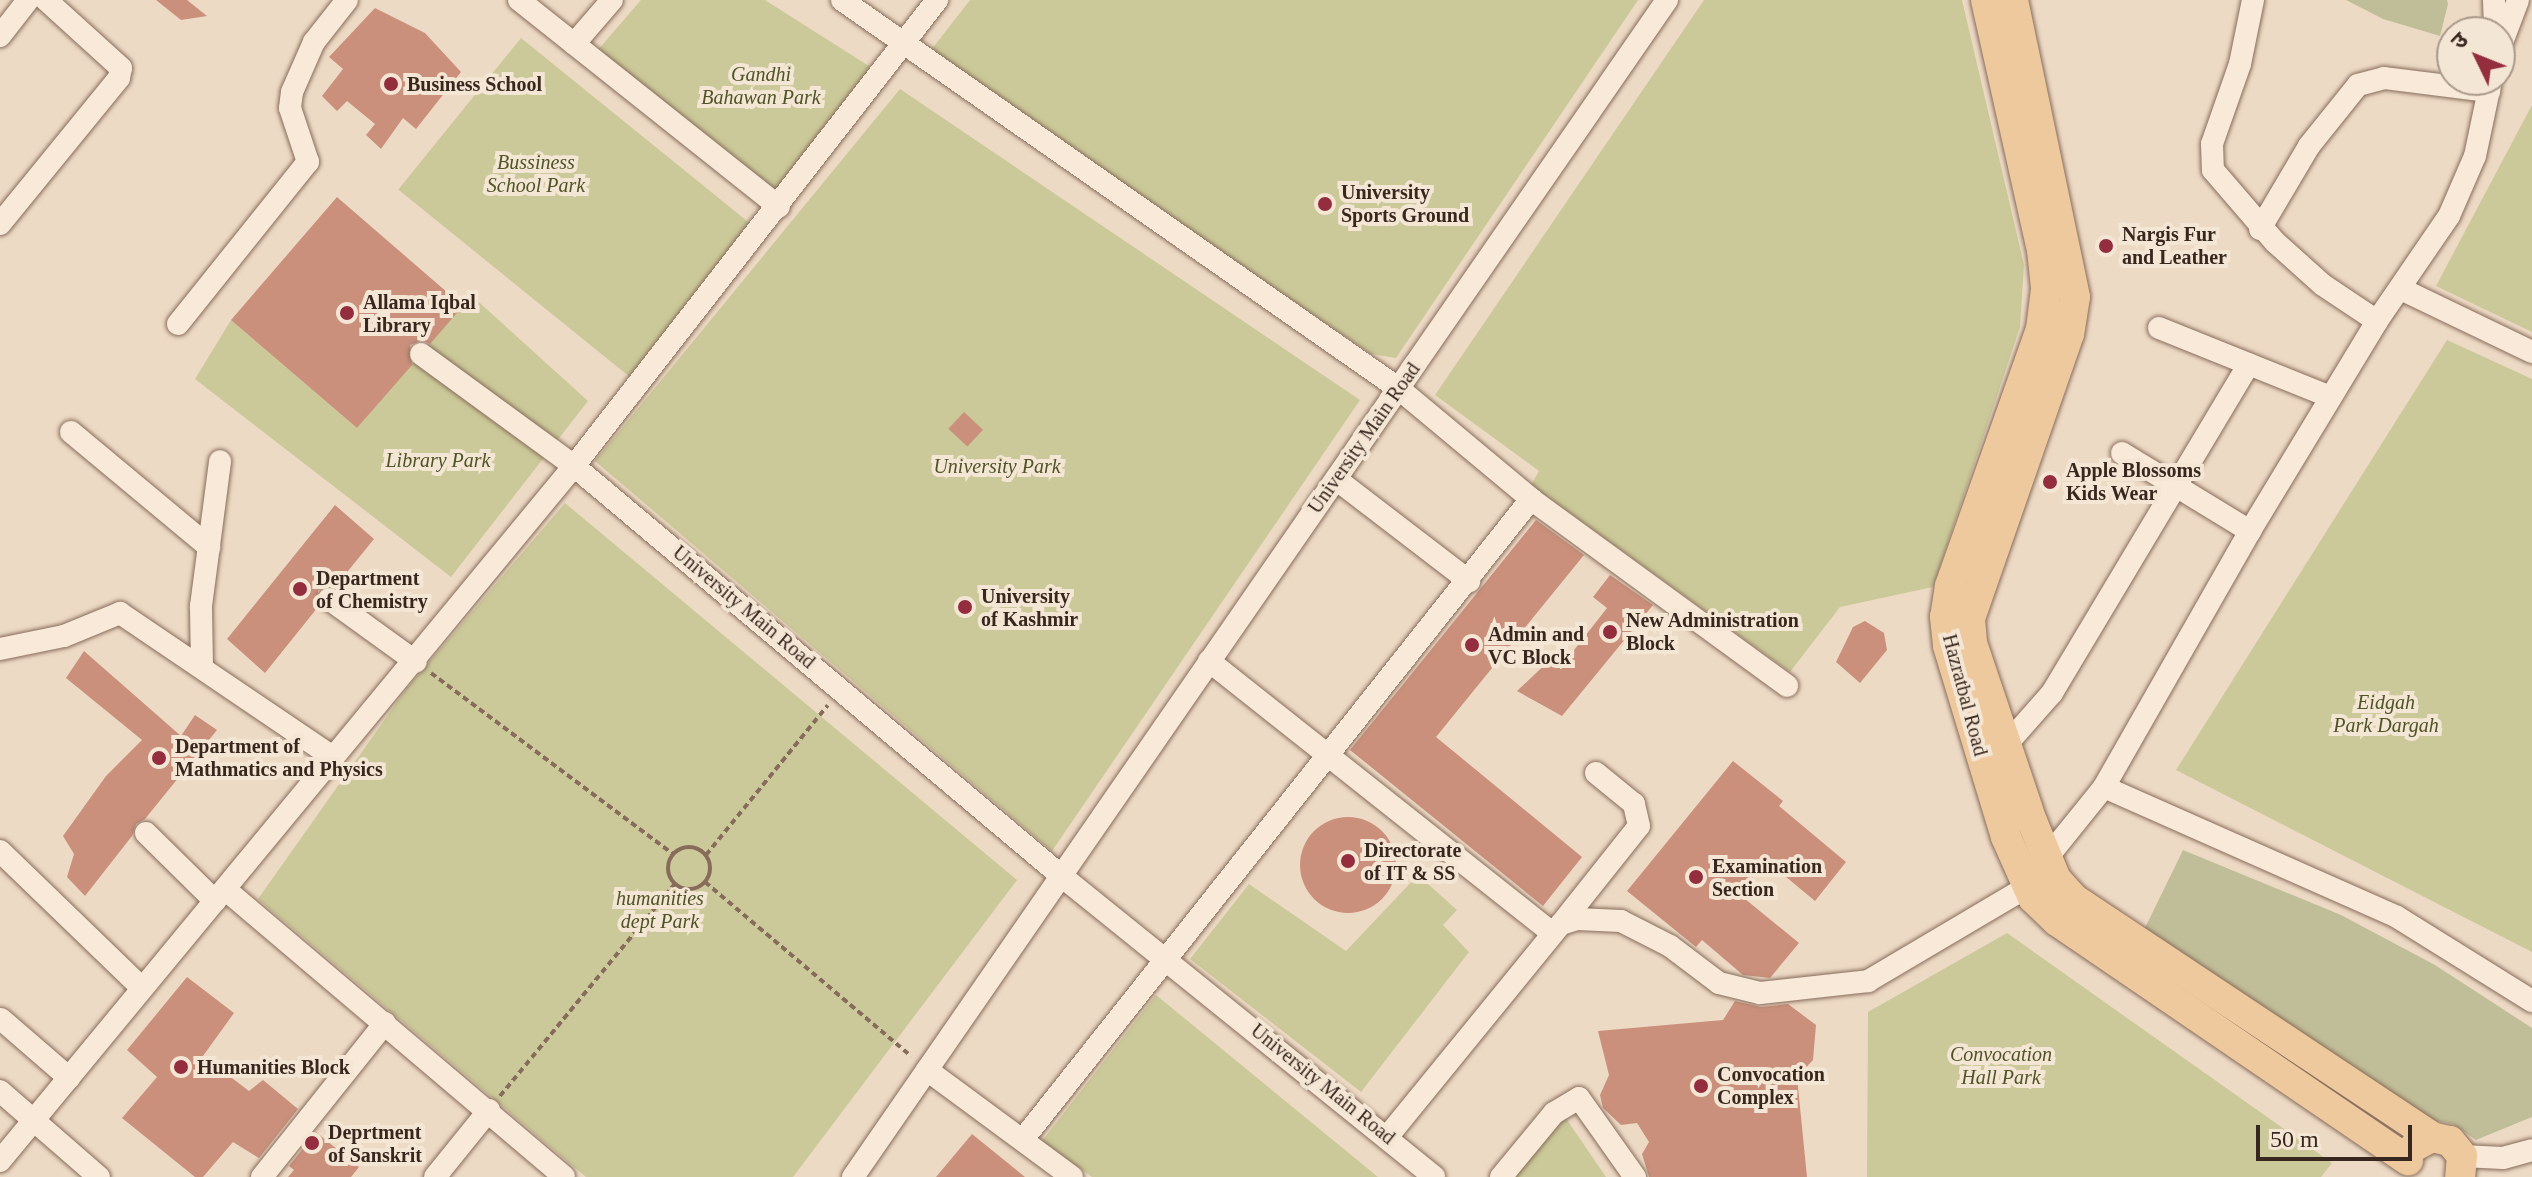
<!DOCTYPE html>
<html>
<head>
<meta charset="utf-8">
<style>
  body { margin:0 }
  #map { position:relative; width:2532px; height:1177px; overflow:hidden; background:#eddac5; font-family:"Times New Roman","Noto Sans Devanagari",serif }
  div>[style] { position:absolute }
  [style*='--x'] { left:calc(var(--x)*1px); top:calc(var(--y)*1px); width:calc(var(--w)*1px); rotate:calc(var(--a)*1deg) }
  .green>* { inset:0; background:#cbc999; transform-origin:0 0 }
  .cemetery>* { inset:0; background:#c0be98 }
  .building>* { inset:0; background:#ca907c; transform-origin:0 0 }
  .round { border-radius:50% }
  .path>* { height:4px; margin-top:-2px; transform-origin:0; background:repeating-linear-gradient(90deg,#876c5b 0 6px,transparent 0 10px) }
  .path>.ring { margin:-2px; padding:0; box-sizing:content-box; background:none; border:4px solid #876c5b; border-radius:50% }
  .roads { filter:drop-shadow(0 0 2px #876c5b) drop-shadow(0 0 2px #876c5b) }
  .minor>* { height:22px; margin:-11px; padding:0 11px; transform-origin:11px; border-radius:11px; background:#f8e9d8 }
  .major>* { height:30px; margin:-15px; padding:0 15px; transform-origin:15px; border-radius:15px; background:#efc99e }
  .dots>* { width:22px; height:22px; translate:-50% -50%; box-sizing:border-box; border:4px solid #f4e6d4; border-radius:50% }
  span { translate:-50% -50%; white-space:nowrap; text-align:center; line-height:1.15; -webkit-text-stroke:8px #f4e6d4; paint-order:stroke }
  .park-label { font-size:20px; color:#4f5326; font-style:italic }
  .poi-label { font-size:20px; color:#38271f; font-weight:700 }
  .left { translate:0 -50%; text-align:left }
  .street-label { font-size:20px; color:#38271f }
  .north { position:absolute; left:2436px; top:16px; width:80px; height:80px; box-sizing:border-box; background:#f4e6d4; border:2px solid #a99a8c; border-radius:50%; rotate:313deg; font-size:22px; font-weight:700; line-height:32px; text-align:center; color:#38271f }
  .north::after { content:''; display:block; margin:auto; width:28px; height:36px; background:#942d3e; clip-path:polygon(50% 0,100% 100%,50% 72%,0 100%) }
  .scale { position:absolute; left:2256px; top:1125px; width:156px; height:36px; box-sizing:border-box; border:4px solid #38271f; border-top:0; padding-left:10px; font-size:24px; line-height:28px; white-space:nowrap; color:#38271f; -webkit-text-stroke:6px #f4e6d4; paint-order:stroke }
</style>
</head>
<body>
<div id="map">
  <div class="green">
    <i style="clip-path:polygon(641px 0,765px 0,872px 68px,774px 192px,597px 51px)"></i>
    <i style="clip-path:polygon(970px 0,1638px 0,1396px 358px,1371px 354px,928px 54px)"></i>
    <i style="clip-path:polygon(1704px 0,1962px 0,2024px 265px,2020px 327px,1933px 587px,1840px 607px,1790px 672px,1531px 485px,1539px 471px,1435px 395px)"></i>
    <i style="left:521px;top:38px;width:300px;height:195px;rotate:39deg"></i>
    <i style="clip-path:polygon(900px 89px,1360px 400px,1052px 851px,595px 461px)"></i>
    <i style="clip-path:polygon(2532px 105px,2532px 332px,2436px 286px)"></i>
    <i style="clip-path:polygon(471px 295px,588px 401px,451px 577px,195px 379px,231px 320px,357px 428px)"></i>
    <i style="clip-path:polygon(2447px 340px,2532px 379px,2532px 952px,2176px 770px)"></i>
    <i style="clip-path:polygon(565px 503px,1017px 880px,793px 1177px,586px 1177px,258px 899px,407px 688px)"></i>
    <i style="clip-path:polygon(1418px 875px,1457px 910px,1443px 925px,1469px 952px,1361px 1092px,1190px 959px,1249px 884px,1346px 951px)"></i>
    <i style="clip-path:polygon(2007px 933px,2332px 1163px,2321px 1177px,1867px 1177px,1868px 1012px)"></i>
    <i style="clip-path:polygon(1156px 995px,1378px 1177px,1092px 1177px,1042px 1141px)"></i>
    <i style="clip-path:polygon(1563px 1114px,1606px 1177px,1506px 1177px)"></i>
  </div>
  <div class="cemetery">
    <i style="clip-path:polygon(2346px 0,2447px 0,2448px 4px,2440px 36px,2383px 19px)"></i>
    <i style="clip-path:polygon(2183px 850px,2341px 915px,2435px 965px,2532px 1028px,2532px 1117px,2476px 1140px,2453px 1124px,2432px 1120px,2145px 928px)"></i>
  </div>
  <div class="building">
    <i style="clip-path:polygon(156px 0,187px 0,207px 16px,181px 20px)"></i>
    <i style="clip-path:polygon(375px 8px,425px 33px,461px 72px,416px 129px,403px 118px,381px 149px,366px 135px,375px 124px,347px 101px,337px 111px,322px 96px,343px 69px,329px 57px)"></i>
    <i style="clip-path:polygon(337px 197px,463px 306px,430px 344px,422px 340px,410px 345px,412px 365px,357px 428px,231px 320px)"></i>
    <i style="left:964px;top:412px;width:26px;height:23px;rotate:43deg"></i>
    <i style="clip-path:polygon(335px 505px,374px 539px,335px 587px,318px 590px,318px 607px,265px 673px,227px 639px)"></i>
    <i style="clip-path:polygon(1536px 520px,1584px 555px,1436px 737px,1582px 857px,1543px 906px,1350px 750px)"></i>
    <i style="clip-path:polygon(1610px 575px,1653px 605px,1562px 716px,1517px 691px,1554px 656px,1567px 659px,1607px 608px,1593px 597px)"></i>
    <i style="clip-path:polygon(1865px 621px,1884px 633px,1887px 650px,1860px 683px,1836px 662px,1853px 627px)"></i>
    <i style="clip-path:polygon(84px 651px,181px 736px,195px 715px,217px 730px,145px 819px,136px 824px,132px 836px,85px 896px,67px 877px,74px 854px,63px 836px,106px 776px,142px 740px,66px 678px)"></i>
    <i style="clip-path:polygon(1733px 761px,1783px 801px,1779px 806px,1846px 862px,1815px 901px,1767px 861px,1739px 894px,1799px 943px,1770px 978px,1743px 975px,1702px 940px,1696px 947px,1627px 891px)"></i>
    <i class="round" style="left:1300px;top:817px;width:96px;height:96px"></i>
    <i style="clip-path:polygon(187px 977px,234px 1013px,203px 1056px,249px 1091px,263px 1080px,298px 1109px,259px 1158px,233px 1142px,203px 1177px,195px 1177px,122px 1118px,157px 1077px,127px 1050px)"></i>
    <i style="clip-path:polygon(1735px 1001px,1761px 1007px,1788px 1004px,1816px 1025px,1813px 1060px,1797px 1077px,1807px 1177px,1649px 1177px,1642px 1154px,1649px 1142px,1637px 1123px,1621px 1125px,1603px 1108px,1600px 1095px,1609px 1075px,1598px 1031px,1723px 1020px)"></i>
    <i style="clip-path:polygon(316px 1132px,359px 1167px,351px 1177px,288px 1177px,294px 1170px,289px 1166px)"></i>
    <i style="clip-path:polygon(972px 1134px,1025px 1177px,936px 1177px)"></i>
  </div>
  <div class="path">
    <i style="--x:431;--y:673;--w:302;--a:36.8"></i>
    <i class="ring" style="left:668px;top:847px;width:38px;height:38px"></i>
    <i style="--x:706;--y:855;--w:193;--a:-50.9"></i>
    <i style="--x:705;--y:882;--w:270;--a:40.2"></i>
    <i style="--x:500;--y:1096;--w:275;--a:-50.5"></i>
  </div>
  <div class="roads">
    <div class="minor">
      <i style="--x:519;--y:0;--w:332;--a:38.5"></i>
      <i style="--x:842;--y:0;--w:678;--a:34.91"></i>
      <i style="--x:1398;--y:388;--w:173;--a:39.8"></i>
      <i style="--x:1531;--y:499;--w:317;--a:36.1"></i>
      <i style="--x:2253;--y:0;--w:65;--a:101.5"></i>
      <i style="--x:2240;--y:64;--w:85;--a:109.3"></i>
      <i style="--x:2212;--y:144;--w:26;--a:88"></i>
      <i style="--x:2213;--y:170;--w:95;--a:49.3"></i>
      <i style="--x:2275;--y:242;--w:64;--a:41.9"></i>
      <i style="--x:2323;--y:285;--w:65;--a:33.7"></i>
      <i style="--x:2494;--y:0;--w:32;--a:88"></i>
      <i style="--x:0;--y:36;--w:46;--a:-52.1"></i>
      <i style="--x:574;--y:44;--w:58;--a:-49.2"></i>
      <i style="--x:2500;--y:48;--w:51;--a:-69.4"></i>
      <i style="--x:0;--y:224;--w:188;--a:-50.8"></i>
      <i style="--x:119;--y:78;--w:10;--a:-79"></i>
      <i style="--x:121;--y:68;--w:101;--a:-137.8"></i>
      <i style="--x:2260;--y:229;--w:96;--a:-59.4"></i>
      <i style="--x:2309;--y:146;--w:78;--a:-51.2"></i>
      <i style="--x:2358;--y:85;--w:27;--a:-15"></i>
      <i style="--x:2384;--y:78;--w:106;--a:7.1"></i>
      <i style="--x:2401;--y:289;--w:145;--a:25.7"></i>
      <i style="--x:178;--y:324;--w:208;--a:-51.3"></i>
      <i style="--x:308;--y:162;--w:57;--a:-108.4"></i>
      <i style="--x:290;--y:108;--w:16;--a:-83"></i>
      <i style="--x:292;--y:92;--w:55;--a:-66.3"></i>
      <i style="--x:314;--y:42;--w:53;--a:-51.8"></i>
      <i style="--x:2159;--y:328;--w:185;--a:21.9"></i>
      <i style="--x:421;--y:354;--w:190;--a:36.2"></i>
      <i style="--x:574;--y:466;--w:634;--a:40.07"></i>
      <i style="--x:1059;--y:874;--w:482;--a:38.9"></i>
      <i style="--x:71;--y:432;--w:180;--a:39.8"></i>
      <i style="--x:2122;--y:453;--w:150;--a:31.4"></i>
      <i style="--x:1336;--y:479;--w:168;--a:37.5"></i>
      <i style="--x:329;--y:599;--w:107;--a:35.9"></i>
      <i style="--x:0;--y:649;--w:65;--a:-11.5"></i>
      <i style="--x:64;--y:636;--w:61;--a:-22.3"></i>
      <i style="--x:120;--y:613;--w:258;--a:34.1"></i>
      <i style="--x:1209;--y:661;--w:436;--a:38.4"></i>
      <i style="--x:202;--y:666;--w:60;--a:-91"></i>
      <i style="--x:201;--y:606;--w:146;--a:-82.5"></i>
      <i style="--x:2006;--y:745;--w:69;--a:-48.5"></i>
      <i style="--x:2052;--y:693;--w:383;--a:-59.1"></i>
      <i style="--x:2104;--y:787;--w:321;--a:23.9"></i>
      <i style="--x:2397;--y:917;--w:159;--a:31.9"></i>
      <i style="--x:146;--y:833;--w:97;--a:44.6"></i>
      <i style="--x:0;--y:851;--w:197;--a:44"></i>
      <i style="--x:2046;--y:859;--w:92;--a:-51.1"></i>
      <i style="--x:2104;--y:787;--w:295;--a:-60.3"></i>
      <i style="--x:2250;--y:531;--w:245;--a:-58.8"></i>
      <i style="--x:2377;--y:321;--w:127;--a:-55.6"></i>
      <i style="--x:2449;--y:216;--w:65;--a:-66.6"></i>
      <i style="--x:2475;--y:156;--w:78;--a:-78.1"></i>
      <i style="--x:226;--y:890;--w:443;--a:40.3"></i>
      <i style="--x:1561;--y:924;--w:125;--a:-51.5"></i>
      <i style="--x:1639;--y:826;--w:23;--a:-103"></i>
      <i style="--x:1634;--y:804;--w:49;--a:-140.8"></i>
      <i style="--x:1;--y:1019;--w:90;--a:40.9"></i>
      <i style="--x:927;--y:1070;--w:180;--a:36.4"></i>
      <i style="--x:0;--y:1091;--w:131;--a:41"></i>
      <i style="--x:1388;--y:1136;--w:274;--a:-50.8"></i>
      <i style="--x:1561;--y:924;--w:17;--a:-17"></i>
      <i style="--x:1577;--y:919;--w:44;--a:2.6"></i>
      <i style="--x:1621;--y:921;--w:55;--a:27"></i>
      <i style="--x:1670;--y:946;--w:61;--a:37.1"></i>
      <i style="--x:1719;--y:983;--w:42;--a:13.7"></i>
      <i style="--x:1760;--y:993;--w:109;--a:-6.3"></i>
      <i style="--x:1868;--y:981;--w:185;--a:-30.6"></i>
      <i style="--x:1024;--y:1138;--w:816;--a:-51.57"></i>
      <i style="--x:2462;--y:1156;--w:41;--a:2.8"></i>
      <i style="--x:2503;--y:1158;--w:30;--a:-15"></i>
      <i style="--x:0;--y:1161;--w:901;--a:-50.45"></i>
      <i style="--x:574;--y:466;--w:591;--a:-52.08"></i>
      <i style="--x:262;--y:1177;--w:197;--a:-51.4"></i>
      <i style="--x:435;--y:1177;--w:86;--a:-51.1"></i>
      <i style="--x:853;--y:1177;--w:1431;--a:-55.33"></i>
      <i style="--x:1501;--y:1177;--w:83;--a:-50.4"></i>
      <i style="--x:1554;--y:1113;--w:29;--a:-31"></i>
      <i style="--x:1579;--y:1098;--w:97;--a:54.7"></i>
    </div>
    <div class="major">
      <i style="--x:1986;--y:0;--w:256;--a:77.4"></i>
      <i style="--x:2042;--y:250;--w:39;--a:84"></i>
      <i style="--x:2046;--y:289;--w:40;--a:97.1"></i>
      <i style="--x:2041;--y:329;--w:273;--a:109.5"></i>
      <i style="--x:1950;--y:586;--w:31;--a:99"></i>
      <i style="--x:1945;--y:617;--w:29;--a:84"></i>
      <i style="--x:1948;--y:646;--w:200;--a:73.1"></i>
      <i style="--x:2006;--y:837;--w:67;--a:66.1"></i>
      <i style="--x:2033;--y:898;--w:33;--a:44"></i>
      <i style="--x:2057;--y:921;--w:425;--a:34.3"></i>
      <i style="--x:2013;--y:0;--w:303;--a:78.2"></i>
      <i style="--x:2075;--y:297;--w:37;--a:99"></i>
      <i style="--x:2069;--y:334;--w:302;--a:109.2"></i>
      <i style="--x:1970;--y:619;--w:24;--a:85"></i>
      <i style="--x:1972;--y:643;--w:188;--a:71.4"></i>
      <i style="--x:2032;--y:821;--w:63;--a:67.5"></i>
      <i style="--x:2056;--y:879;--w:27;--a:48"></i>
      <i style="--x:2074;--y:899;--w:430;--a:33.6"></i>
      <i style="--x:2415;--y:1146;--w:19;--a:-28"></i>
      <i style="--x:2432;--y:1137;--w:18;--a:13"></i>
      <i style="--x:2450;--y:1141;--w:19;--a:51"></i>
      <i style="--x:2462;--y:1156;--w:21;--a:95"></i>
    </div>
  </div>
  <div class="dots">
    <i style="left:391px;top:84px;background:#942d3e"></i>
    <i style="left:1325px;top:204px;background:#942d3e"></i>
    <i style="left:2106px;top:246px;background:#942d3e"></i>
    <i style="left:347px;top:313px;background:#942d3e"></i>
    <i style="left:2050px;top:482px;background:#942d3e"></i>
    <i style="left:300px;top:589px;background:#942d3e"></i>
    <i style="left:965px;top:607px;background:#942d3e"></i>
    <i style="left:1610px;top:632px;background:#942d3e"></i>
    <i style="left:1472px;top:645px;background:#942d3e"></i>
    <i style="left:159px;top:758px;background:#942d3e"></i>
    <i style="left:1348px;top:861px;background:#942d3e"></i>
    <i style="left:1696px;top:877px;background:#942d3e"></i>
    <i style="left:181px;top:1067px;background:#942d3e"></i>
    <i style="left:1701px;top:1086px;background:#942d3e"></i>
    <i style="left:312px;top:1143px;background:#942d3e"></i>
  </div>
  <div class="park-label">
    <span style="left:761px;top:86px">Gandhi<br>Bahawan Park</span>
    <span style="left:536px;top:174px">Bussiness<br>School Park</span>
    <span style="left:438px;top:460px">Library Park</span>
    <span style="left:997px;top:466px">University Park</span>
    <span style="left:2386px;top:714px">Eidgah<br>Park Dargah</span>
    <span style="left:660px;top:910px">humanities<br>dept Park</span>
    <span style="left:2001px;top:1066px">Convocation<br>Hall Park</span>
  </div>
  <div class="poi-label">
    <span class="left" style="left:407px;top:84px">Business School</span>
    <span class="left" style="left:1341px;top:204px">University<br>Sports Ground</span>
    <span class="left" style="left:2122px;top:246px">Nargis Fur<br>and Leather</span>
    <span class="left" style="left:363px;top:314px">Allama Iqbal<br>Library</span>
    <span class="left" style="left:2066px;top:482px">Apple Blossoms<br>Kids Wear</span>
    <span class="left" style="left:316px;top:590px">Department<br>of Chemistry</span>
    <span class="left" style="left:981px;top:608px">University<br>of Kashmir</span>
    <span class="left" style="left:1626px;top:632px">New Administration<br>Block</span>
    <span class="left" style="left:1488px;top:646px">Admin and<br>VC Block</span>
    <span class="left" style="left:175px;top:758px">Department of<br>Mathmatics and Physics</span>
    <span class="left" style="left:1364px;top:862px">Directorate<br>of IT &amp; SS</span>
    <span class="left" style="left:1712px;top:878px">Examination<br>Section</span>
    <span class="left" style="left:197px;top:1067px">Humanities Block</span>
    <span class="left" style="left:1717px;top:1086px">Convocation<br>Complex</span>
    <span class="left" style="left:328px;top:1144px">Deprtment<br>of Sanskrit</span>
  </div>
  <div class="street-label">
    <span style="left:1364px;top:438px;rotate:-55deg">University Main Road</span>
    <span style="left:744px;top:607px;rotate:40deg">University Main Road</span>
    <span style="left:1965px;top:695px;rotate:75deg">Hazratbal Road</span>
    <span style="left:1323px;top:1084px;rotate:39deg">University Main Road</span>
  </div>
  <div class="north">उ</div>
  <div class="scale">50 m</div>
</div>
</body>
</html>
